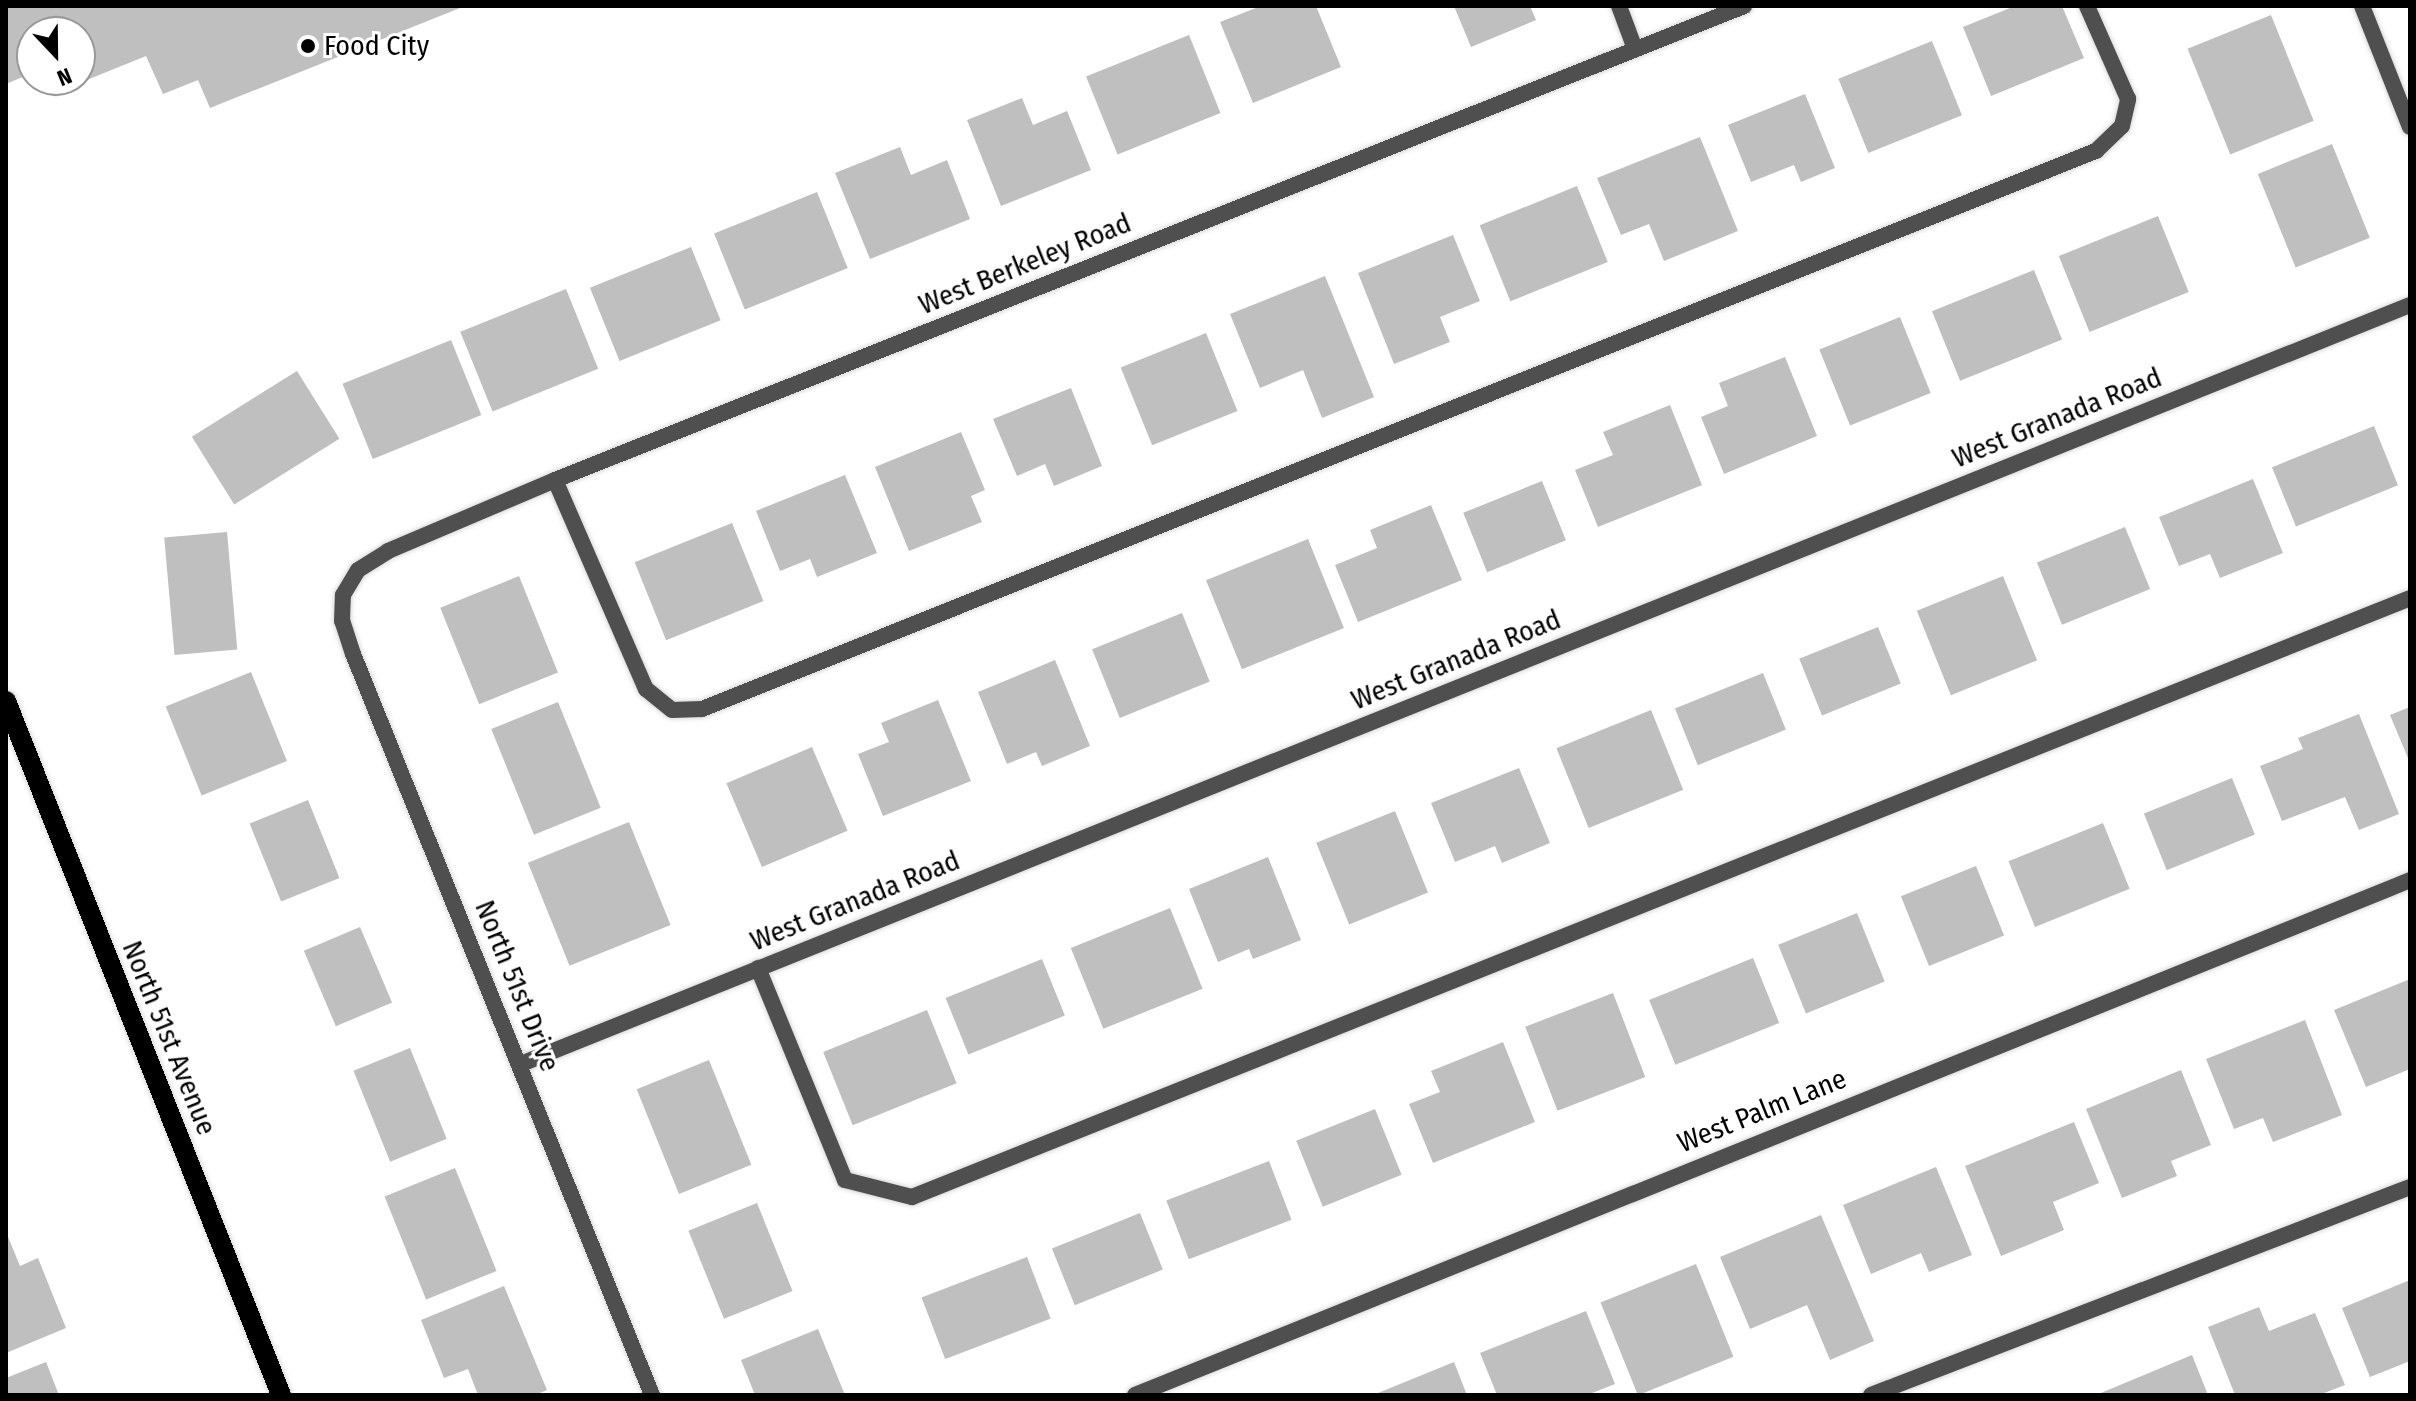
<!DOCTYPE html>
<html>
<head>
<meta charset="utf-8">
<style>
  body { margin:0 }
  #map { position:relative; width:2416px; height:1401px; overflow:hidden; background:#fff; font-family:"Fira Sans Condensed",sans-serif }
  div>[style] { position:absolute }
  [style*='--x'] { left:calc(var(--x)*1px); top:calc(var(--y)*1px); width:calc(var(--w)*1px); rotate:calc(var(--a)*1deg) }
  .building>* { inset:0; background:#bfbfbf; transform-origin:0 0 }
  .roads { filter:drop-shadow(0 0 2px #dbdbdb) drop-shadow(0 0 2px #dbdbdb) }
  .service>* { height:16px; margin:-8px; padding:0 8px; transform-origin:8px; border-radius:8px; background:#4f4f4f }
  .minor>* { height:16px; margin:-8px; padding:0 8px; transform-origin:8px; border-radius:8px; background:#4f4f4f }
  .primary>* { height:20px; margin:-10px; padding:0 10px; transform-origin:10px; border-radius:10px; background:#000 }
  .dots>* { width:22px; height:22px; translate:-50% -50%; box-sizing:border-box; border:4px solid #fff; border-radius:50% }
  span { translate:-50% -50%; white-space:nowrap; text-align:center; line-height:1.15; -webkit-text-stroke:6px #fff; paint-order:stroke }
  .poi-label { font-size:28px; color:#000 }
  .left { translate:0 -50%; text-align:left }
  .street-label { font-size:28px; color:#000 }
  .frame { position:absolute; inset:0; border:8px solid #000; pointer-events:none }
  .north { position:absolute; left:16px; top:16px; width:80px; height:80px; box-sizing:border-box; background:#fff; border:2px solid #999; border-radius:50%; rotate:158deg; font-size:22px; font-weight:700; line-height:32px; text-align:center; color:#000 }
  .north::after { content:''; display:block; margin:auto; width:28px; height:36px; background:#000; clip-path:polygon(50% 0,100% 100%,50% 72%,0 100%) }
</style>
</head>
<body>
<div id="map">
  <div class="building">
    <i style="clip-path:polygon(6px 6px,465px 6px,210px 108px,198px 80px,163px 94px,146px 56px,67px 88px,63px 80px,80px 80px,80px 32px,32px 32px,32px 73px,6px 84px)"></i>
    <i style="clip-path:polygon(1261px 6px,1316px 6px,1341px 67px,1253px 103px,1220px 22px)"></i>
    <i style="clip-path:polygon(1454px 6px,1530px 6px,1536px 20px,1471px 47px)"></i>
    <i style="clip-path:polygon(2015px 6px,2062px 6px,2084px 58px,1991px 96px,1963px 27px)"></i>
    <i style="left:2271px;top:15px;width:114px;height:90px;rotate:68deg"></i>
    <i style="left:1189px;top:35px;width:84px;height:111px;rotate:68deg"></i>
    <i style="left:1932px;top:41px;width:80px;height:101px;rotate:68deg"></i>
    <i style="clip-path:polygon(1805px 94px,1835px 168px,1801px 182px,1794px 165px,1751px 182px,1728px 125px)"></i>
    <i style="clip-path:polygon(1022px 98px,1033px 125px,1067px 111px,1091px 170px,1001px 206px,967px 120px)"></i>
    <i style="clip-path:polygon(1700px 137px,1738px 231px,1664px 261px,1649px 224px,1621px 235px,1597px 178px)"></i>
    <i style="left:2332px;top:144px;width:101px;height:80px;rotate:68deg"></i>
    <i style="clip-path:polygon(900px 147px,911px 175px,947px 160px,970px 219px,870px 259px,835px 173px)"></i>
    <i style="left:1577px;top:186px;width:82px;height:105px;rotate:68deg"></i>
    <i style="left:817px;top:192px;width:82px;height:111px;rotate:68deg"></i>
    <i style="left:2158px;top:216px;width:82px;height:107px;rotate:68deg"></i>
    <i style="clip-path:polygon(1453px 235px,1480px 301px,1440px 317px,1450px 342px,1394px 364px,1358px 273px)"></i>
    <i style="left:691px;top:247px;width:79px;height:109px;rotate:68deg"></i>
    <i style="left:2034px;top:270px;width:75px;height:110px;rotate:68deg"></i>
    <i style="clip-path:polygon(1325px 276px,1374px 397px,1322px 418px,1303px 370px,1260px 388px,1230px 314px)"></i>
    <i style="left:566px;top:289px;width:86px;height:114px;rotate:68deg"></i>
    <i style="left:1900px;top:317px;width:82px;height:87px;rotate:68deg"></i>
    <i style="left:1206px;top:333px;width:84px;height:92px;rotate:68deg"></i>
    <i style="left:451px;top:340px;width:81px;height:117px;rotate:68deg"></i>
    <i style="clip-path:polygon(1785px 357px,1817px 436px,1724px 474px,1701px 417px,1728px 406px,1719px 383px)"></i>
    <i style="left:297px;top:371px;width:80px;height:124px;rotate:58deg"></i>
    <i style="clip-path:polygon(1071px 388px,1102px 466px,1054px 486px,1045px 464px,1017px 476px,993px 419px)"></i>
    <i style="clip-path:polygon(1670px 405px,1702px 485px,1598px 527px,1575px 470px,1613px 455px,1603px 432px)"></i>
    <i style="left:2374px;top:426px;width:64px;height:110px;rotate:68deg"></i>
    <i style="clip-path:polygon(961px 432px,985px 490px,971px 496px,982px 522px,909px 551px,875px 467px)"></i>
    <i style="clip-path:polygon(845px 475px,877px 553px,817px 577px,810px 559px,780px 571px,756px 511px)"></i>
    <i style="clip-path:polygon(2253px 479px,2283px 553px,2220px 578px,2210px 554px,2179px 566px,2159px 517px)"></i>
    <i style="left:1542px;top:481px;width:64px;height:85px;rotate:68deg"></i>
    <i style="clip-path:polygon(1431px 505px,1462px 580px,1358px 622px,1335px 565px,1377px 548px,1370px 530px)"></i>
    <i style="left:732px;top:523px;width:84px;height:105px;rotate:68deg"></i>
    <i style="left:2125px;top:527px;width:67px;height:95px;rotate:68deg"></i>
    <i style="left:227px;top:532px;width:118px;height:63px;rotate:85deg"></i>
    <i style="left:1308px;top:539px;width:96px;height:110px;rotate:68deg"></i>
    <i style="left:519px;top:576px;width:104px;height:85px;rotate:68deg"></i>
    <i style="left:2003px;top:576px;width:91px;height:93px;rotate:68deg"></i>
    <i style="left:1182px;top:613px;width:74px;height:97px;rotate:68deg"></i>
    <i style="left:1878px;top:627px;width:61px;height:85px;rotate:68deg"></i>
    <i style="clip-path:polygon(1055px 660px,1090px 746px,1042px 766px,1036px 752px,1007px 764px,978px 692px)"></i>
    <i style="left:251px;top:672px;width:96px;height:92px;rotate:68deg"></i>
    <i style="left:1763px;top:673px;width:61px;height:95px;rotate:68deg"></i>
    <i style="clip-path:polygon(938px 700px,971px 781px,883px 816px,858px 754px,889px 742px,881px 723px)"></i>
    <i style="left:558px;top:702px;width:114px;height:72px;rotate:68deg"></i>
    <i style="clip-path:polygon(2410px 707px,2410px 763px,2390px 715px)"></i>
    <i style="left:1651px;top:710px;width:86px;height:102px;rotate:68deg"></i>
    <i style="clip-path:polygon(2359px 714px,2399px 814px,2359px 830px,2345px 797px,2282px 821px,2260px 766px,2303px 749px,2298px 738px)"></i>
    <i style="left:812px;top:747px;width:91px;height:93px;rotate:67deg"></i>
    <i style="clip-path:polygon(1519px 768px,1550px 843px,1502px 863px,1495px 846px,1455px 862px,1431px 803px)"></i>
    <i style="left:2232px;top:778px;width:61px;height:95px;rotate:68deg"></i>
    <i style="left:308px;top:800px;width:84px;height:63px;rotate:68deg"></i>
    <i style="left:1395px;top:811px;width:88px;height:85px;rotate:68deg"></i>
    <i style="left:629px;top:822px;width:111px;height:109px;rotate:68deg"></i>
    <i style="left:2103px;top:823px;width:71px;height:102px;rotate:68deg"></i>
    <i style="clip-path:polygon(1268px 857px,1301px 940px,1253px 959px,1249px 949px,1218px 962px,1189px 889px)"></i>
    <i style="left:1976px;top:866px;width:75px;height:81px;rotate:68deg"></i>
    <i style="left:1170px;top:908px;width:87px;height:107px;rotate:68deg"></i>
    <i style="left:1857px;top:913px;width:74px;height:85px;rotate:68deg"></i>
    <i style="left:360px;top:927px;width:82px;height:61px;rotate:67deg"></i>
    <i style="left:1753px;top:958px;width:70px;height:112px;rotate:68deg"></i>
    <i style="left:1042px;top:959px;width:61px;height:104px;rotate:68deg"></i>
    <i style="clip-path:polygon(2410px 979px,2410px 1069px,2366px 1087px,2334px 1010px)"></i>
    <i style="left:1613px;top:993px;width:90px;height:94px;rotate:69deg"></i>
    <i style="left:927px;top:1010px;width:79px;height:112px;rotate:68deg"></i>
    <i style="clip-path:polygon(2305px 1020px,2342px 1115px,2273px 1142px,2263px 1118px,2234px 1129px,2206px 1059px)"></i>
    <i style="clip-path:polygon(1503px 1042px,1535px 1122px,1433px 1163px,1409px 1104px,1440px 1092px,1431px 1071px)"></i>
    <i style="left:410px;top:1048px;width:98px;height:61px;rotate:68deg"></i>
    <i style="left:709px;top:1060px;width:113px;height:78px;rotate:68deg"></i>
    <i style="clip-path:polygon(2181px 1070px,2211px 1145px,2171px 1161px,2177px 1176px,2122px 1198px,2086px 1109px)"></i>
    <i style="left:1375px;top:1109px;width:71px;height:85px;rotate:68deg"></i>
    <i style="clip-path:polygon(2074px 1122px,2099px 1183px,2053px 1202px,2064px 1230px,2001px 1256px,1965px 1166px)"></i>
    <i style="left:1269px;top:1161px;width:63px;height:110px;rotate:69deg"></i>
    <i style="clip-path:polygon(1936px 1167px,1972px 1255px,1929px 1272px,1921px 1253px,1871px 1274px,1843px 1205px)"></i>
    <i style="left:455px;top:1168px;width:111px;height:76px;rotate:68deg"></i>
    <i style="left:757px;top:1203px;width:95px;height:74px;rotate:68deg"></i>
    <i style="left:1140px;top:1213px;width:61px;height:95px;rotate:68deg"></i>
    <i style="clip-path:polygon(1821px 1215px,1874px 1341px,1830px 1360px,1807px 1305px,1750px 1329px,1720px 1257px)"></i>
    <i style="clip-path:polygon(6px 1232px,20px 1266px,38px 1258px,66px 1328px,6px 1353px)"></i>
    <i style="left:1027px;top:1257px;width:66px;height:113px;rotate:69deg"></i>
    <i style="left:1696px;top:1264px;width:100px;height:103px;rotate:68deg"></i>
    <i style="clip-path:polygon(2410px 1280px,2410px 1361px,2370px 1377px,2342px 1308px)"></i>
    <i style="clip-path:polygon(504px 1286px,547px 1390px,535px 1395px,478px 1395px,468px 1369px,444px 1378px,421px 1320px)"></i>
    <i style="clip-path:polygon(2259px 1307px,2269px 1331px,2315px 1313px,2345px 1385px,2319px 1395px,2235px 1395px,2208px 1327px)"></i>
    <i style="clip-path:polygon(1586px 1311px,1615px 1384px,1587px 1395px,1497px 1395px,1480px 1353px)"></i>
    <i style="clip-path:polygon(818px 1329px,845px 1395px,755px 1395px,741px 1360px)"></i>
    <i style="clip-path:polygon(2192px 1355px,2208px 1395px,2096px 1395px)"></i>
    <i style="clip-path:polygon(46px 1362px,59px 1395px,6px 1395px,6px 1378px)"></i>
    <i style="clip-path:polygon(1454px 1362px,1467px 1395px,1373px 1395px)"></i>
  </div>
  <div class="roads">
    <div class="service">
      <i style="--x:555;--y:480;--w:228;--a:66.5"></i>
      <i style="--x:646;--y:689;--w:33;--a:39"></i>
      <i style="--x:672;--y:710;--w:30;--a:-2"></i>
      <i style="--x:702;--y:709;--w:1502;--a:-21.82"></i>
      <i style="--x:2096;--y:151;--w:36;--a:-44"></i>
      <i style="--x:2122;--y:126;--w:28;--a:-77"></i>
      <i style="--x:2128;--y:99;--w:102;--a:-113.8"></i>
      <i style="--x:758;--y:968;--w:229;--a:67.7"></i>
      <i style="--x:845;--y:1180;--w:69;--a:14.2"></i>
      <i style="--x:912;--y:1197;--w:1613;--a:-21.79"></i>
      <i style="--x:1871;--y:1395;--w:578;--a:-21.1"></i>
    </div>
    <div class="minor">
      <i style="--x:1619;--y:6;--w:46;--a:69.6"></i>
      <i style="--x:2362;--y:6;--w:130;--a:68.4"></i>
      <i style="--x:521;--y:1064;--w:2036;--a:-21.89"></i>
      <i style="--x:652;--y:1395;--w:799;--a:-111.97"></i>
      <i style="--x:353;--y:654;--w:35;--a:-108"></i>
      <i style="--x:342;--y:621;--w:26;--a:-88"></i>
      <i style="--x:343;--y:595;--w:29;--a:-59"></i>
      <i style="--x:358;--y:570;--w:36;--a:-32"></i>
      <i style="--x:388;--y:551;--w:181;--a:-23"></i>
      <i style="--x:555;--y:480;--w:1280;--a:-21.73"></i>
      <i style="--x:1135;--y:1395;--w:1375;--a:-21.99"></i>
    </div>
    <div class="primary">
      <i style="--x:6;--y:701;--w:746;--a:68.38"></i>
    </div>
  </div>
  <div class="dots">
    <i style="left:308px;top:46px;background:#000"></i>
  </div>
  <div class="poi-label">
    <span class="left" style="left:324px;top:46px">Food City</span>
  </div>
  <div class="street-label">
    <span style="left:1025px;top:264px;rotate:-22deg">West Berkeley Road</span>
    <span style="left:2057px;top:418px;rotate:-22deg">West Granada Road</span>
    <span style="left:1456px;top:660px;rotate:-22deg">West Granada Road</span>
    <span style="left:855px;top:901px;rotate:-22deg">West Granada Road</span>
    <span style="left:517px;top:986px;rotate:68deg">North 51st Drive</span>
    <span style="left:169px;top:1038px;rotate:68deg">North 51st Avenue</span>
    <span style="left:1762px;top:1111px;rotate:-22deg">West Palm Lane</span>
  </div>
  <div class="frame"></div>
  <div class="north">N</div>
</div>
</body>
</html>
